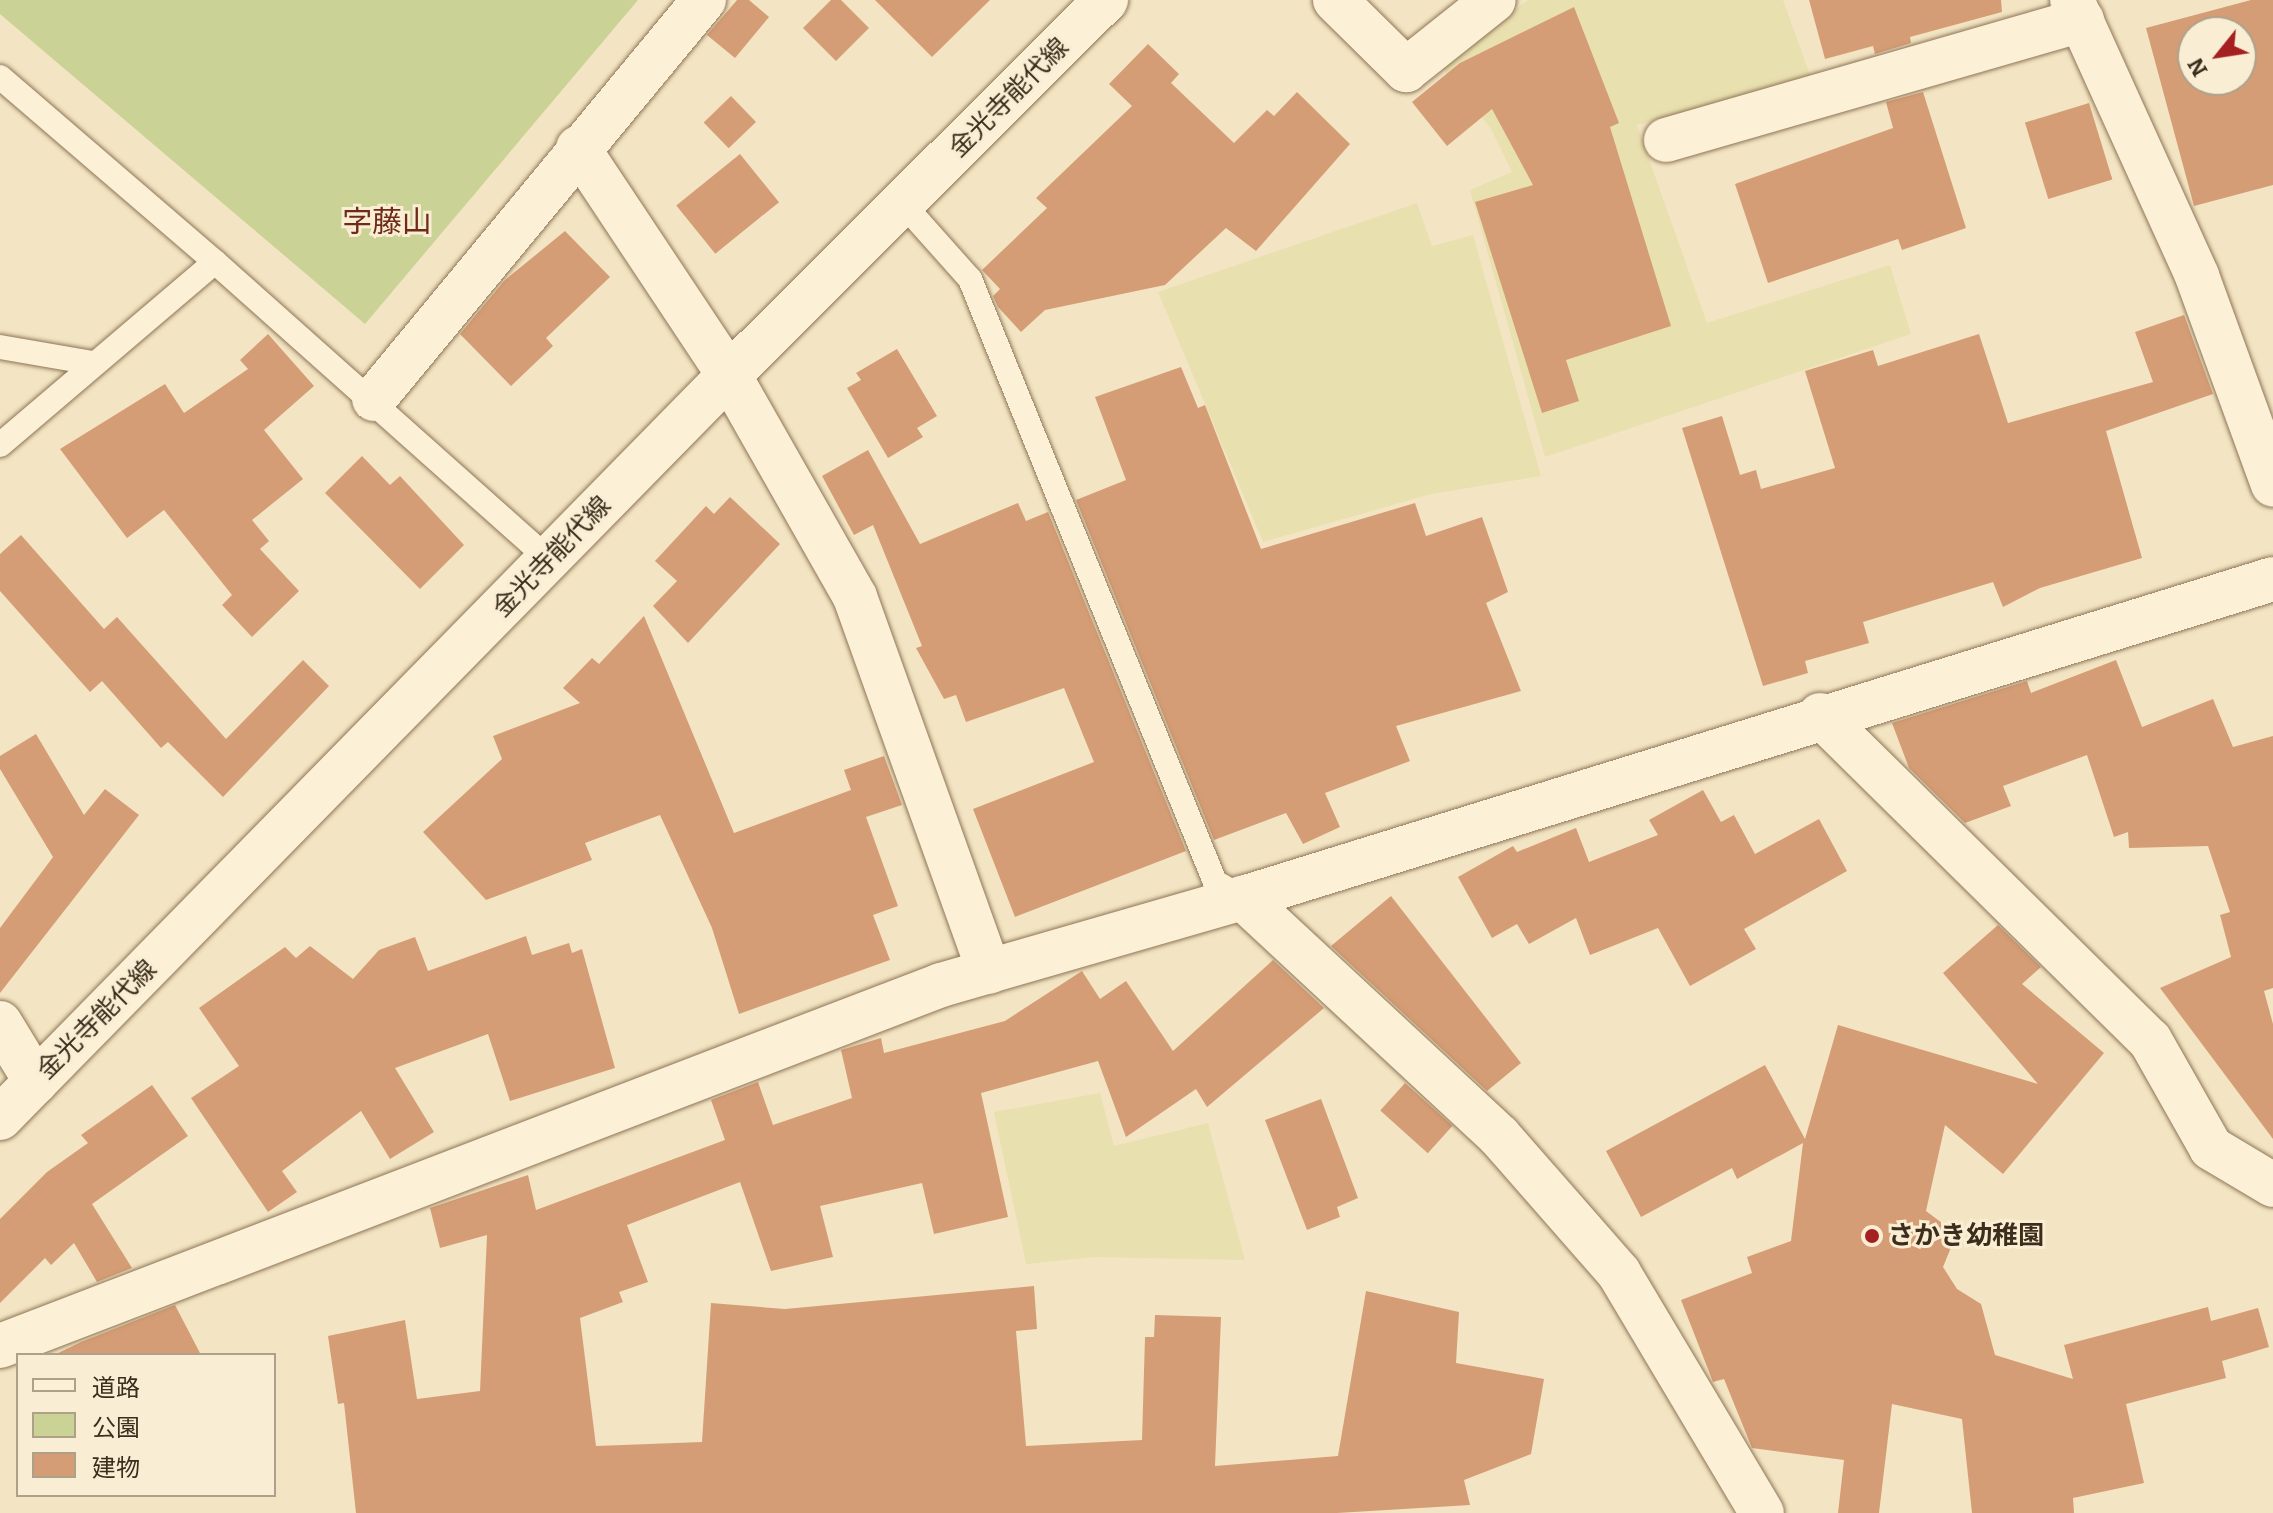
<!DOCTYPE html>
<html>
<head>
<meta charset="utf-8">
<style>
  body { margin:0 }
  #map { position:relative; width:2273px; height:1513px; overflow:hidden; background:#f3e5c3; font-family:Bitter,"Noto Sans JP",serif }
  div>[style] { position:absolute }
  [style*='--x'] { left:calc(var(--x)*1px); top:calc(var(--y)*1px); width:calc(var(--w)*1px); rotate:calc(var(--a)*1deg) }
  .farmland>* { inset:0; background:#e9e0af }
  .green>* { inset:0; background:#cbd295 }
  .building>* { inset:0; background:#d59d75; transform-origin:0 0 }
  .roads { filter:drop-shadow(0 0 2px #8f7557) drop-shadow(0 0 2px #8f7557) }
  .lane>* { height:24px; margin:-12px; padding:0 12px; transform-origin:12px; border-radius:12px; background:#fcf1d7 }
  .street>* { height:44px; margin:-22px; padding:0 22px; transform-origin:22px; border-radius:22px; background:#fcf1d7 }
  .secondary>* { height:44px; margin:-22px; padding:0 22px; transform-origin:22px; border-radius:22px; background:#fcf1d7 }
  .dots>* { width:22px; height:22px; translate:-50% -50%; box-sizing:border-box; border:4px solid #f9eed3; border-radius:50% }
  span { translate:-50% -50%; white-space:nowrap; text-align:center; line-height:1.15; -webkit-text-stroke:6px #f9eed3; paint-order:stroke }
  .street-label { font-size:26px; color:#3d2d1d }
  .poi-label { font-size:26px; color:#3d2d1d; font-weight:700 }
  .left { translate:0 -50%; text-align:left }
  .quarter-label { font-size:30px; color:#6f2a18 }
  .legend { position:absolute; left:16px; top:1353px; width:260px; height:144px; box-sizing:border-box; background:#f9eed3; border:2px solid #aea18a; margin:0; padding:10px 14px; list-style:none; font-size:24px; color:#3d2d1d }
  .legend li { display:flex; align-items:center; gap:16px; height:40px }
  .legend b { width:40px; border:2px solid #aea18a }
  .north { position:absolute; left:2177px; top:16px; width:80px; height:80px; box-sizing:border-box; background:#f9eed3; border:2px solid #aea18a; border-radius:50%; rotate:240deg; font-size:22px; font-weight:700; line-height:32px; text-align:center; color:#3d2d1d }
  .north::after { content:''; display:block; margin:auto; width:28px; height:36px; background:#a52121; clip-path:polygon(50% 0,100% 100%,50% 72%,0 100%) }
</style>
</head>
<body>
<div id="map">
  <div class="farmland">
    <i style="clip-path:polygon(1528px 0,1783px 0,1813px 83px,1637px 125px,1707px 323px,1890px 265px,1911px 334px,1545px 457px,1470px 190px,1512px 172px,1491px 129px,1442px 67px)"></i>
    <i style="clip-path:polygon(1417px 203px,1432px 246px,1473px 235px,1541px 476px,1431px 494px,1263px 542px,1158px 292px)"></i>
    <i style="clip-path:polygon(1100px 1093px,1114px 1146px,1208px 1123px,1245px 1260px,1095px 1257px,1026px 1264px,994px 1112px)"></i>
  </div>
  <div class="green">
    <i style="clip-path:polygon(0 0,638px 0,365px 324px,0 14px)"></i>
  </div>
  <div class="building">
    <i style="clip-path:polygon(737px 0,749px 0,769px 17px,735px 58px,707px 35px)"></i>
    <i style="clip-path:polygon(831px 0,841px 0,869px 28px,836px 61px,803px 28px)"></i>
    <i style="clip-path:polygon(875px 0,990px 0,932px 57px)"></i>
    <i style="clip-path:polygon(1809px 0,2001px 0,2002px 12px,1910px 37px,1911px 43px,1875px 54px,1873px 46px,1825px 59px)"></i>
    <i style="clip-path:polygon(evenodd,2251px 0,2273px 0,2273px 185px,2194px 206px,2146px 28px,2251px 0,2193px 32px,2241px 32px,2241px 80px,2193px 80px,2193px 32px)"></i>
    <i style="clip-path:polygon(1574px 7px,1619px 123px,1610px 127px,1671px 326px,1566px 360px,1579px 401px,1542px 413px,1475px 202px,1533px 185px,1492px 109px,1447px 146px,1412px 102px,1460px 63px)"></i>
    <i style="clip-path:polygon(1148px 44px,1179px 74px,1171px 83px,1234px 143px,1267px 110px,1274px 116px,1297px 92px,1350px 144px,1256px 251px,1226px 228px,1165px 285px,1045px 310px,1021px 332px,998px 307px,993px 296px,1000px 289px,982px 270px,1047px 208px,1036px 198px,1132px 106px,1109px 84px)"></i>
    <i style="clip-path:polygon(1923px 92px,1966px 228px,1902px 250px,1898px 239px,1768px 283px,1735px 184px,1893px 128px,1886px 102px)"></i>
    <i style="left:731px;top:96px;width:36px;height:38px;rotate:46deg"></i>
    <i style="left:2089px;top:103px;width:80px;height:67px;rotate:73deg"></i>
    <i style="left:740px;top:154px;width:62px;height:82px;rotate:51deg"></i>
    <i style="clip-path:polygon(565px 231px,610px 277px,546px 338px,553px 346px,511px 386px,460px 334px,505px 280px)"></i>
    <i style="clip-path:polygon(2184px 315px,2213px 394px,2106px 431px,2142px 558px,2040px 588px,2003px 607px,1993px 582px,1863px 622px,1869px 643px,1805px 661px,1808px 673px,1763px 686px,1682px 428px,1722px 416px,1740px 475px,1756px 470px,1761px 489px,1835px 468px,1805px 371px,1873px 350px,1878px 366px,1979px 334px,2008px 423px,2153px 382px,2135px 332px)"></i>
    <i style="clip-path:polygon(268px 334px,314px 386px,264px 430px,303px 479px,252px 520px,269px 541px,260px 549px,299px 591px,252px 637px,222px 605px,232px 595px,164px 510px,127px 538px,60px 449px,165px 384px,184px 413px,248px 369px,240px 360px)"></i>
    <i style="clip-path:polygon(897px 349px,937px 416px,917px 428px,923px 437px,888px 458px,847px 388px,861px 380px,856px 373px)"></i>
    <i style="clip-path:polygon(1181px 367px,1198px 408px,1205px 405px,1261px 549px,1415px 503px,1426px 536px,1482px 517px,1508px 592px,1486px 603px,1521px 691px,1396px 726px,1410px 761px,1325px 793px,1340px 827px,1303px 844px,1286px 813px,1214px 840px,1076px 500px,1126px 480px,1095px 397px)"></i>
    <i style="clip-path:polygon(868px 450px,920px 544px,1018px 503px,1026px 521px,1048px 512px,1186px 851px,1015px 917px,973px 809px,1094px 762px,1064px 688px,966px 722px,956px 695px,944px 699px,916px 648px,922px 646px,873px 525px,854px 535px,822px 476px)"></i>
    <i style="clip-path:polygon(362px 456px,390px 485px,400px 476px,464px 545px,420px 589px,325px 493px)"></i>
    <i style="clip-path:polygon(730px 497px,780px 544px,688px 643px,653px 606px,677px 581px,655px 561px,706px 506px,714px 514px)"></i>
    <i style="clip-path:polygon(21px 535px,104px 629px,117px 617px,226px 739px,303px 660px,329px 686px,223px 797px,168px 742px,161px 748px,102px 681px,90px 692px,0 591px,0 554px)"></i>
    <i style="clip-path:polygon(644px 616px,734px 833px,851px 790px,844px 770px,884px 756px,902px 805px,866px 817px,898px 906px,873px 915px,890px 960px,739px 1014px,712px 928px,660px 815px,585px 843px,592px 860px,486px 900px,423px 832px,502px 759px,493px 736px,580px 703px,563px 688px,592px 658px,599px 664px)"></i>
    <i style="clip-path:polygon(2116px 660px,2142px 727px,2213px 699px,2233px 747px,2273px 736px,2273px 988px,2264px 991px,2273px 1024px,2273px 1139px,2160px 988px,2231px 957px,2220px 915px,2230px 912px,2208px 846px,2129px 848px,2128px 832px,2114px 837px,2087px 755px,2003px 786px,2011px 806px,1965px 823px,1909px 768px,1892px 723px,2027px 681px,2031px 693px)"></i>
    <i style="clip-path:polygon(36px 734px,84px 815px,105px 789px,139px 815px,0 993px,0 928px,53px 857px,0 769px,0 756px)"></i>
    <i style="clip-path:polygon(1703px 790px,1721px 822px,1734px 815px,1755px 854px,1819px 819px,1847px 871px,1744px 929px,1756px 949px,1690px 986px,1658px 928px,1590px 955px,1576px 918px,1529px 944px,1517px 924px,1492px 938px,1458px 877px,1513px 846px,1517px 852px,1576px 828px,1589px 862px,1658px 835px,1649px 820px)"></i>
    <i style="clip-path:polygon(1391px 896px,1521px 1063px,1487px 1091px,1331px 946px)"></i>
    <i style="clip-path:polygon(1998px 925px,2041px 967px,2022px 984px,2104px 1053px,2003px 1174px,1945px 1125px,1926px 1211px,1946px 1226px,1952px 1245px,1943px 1267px,1957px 1289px,1981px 1304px,1995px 1355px,2073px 1379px,2064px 1345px,2208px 1307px,2211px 1321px,2258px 1308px,2269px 1347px,2222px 1361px,2226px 1378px,2126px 1404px,2144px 1483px,2073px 1498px,2074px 1513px,1972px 1513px,1962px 1419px,1892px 1404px,1879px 1513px,1838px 1513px,1844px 1460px,1752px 1448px,1724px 1379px,1713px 1382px,1681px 1300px,1752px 1273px,1747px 1257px,1791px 1241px,1803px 1143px,1737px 1179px,1732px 1168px,1641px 1217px,1606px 1151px,1765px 1065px,1805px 1139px,1838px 1025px,2038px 1084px,1943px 973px)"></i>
    <i style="clip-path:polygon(526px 936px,532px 955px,569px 943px,572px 953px,582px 949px,615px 1068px,510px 1101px,488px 1034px,395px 1068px,434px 1132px,390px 1159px,361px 1111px,282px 1171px,297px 1192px,268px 1212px,191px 1098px,239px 1066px,199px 1008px,285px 947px,296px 958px,310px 946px,353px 979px,379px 950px,415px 937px,428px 971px)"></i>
    <i style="clip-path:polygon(1273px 960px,1324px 1008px,1207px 1107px,1196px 1089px,1126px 1137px,1098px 1061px,981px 1093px,1008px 1217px,934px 1234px,922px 1183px,820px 1206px,833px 1257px,771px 1271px,740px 1182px,627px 1225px,648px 1282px,619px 1292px,623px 1302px,580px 1318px,596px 1446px,702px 1442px,711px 1303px,785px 1309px,1034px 1286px,1037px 1329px,1016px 1331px,1026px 1446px,1142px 1440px,1145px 1337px,1154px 1337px,1155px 1315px,1221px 1317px,1215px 1466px,1338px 1456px,1366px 1291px,1459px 1312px,1456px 1363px,1544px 1379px,1531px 1454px,1464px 1480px,1470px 1505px,1337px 1513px,356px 1513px,344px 1403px,338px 1404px,328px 1336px,405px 1320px,417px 1399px,480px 1391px,487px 1235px,440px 1248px,430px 1208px,528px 1175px,536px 1210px,725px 1140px,711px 1100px,758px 1082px,773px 1125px,852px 1098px,841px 1050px,881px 1038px,884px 1053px,1005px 1021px,1082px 971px,1100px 999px,1126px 981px,1173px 1051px)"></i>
    <i style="left:1405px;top:1083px;width:64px;height:37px;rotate:42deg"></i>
    <i style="clip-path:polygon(152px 1085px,188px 1136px,92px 1204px,132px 1268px,97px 1282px,74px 1243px,51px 1265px,45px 1258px,0 1303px,0 1219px,47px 1172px,88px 1143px,81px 1135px)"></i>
    <i style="clip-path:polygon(1321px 1099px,1358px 1198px,1337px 1207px,1340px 1217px,1307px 1230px,1265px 1120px)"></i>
    <i style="clip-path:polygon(175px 1305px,201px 1355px,54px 1355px,81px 1342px)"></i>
  </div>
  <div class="roads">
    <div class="lane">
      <i style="--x:0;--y:77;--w:284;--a:40.7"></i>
      <i style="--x:904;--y:205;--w:99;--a:48.3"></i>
      <i style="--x:970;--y:279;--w:651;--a:67.89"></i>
      <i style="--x:1215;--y:882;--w:32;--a:30"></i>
      <i style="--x:0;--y:347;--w:94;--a:9.8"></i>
      <i style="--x:0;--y:445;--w:282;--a:-40.4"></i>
      <i style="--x:215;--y:262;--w:448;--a:41.7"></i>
    </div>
    <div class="street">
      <i style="--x:1335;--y:0;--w:100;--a:44.6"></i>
      <i style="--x:1406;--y:70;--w:112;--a:-38.5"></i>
      <i style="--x:1666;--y:140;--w:433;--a:-16.1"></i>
      <i style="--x:578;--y:148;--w:273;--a:56.4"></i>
      <i style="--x:729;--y:375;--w:255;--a:60.4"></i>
      <i style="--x:855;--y:597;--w:398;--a:70.3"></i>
      <i style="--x:374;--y:399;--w:518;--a:-50.41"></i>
      <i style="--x:1820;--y:715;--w:463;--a:44.6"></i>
      <i style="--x:2150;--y:1040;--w:124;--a:60.5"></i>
      <i style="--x:2211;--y:1148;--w:72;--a:30.8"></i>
      <i style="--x:0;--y:1023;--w:69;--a:58.6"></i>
      <i style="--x:0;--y:1346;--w:1008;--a:-20.99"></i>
      <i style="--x:941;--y:985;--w:314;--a:-16.1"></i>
    </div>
    <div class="secondary">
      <i style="--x:2072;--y:0;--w:303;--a:65.6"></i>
      <i style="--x:2197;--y:276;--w:222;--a:70"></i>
      <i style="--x:0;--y:1118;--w:1041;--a:-45.54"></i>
      <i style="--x:729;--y:375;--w:532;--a:-44.85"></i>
      <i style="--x:1762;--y:1513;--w:279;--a:-120.8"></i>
      <i style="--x:1619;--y:1273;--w:182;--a:-131.2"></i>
      <i style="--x:1499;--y:1136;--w:350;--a:-137.1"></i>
      <i style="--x:1243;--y:898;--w:1078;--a:-17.21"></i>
    </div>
  </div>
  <div class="dots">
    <i style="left:1872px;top:1236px;background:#a52121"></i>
  </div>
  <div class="street-label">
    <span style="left:1009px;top:98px;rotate:-45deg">金光寺能代線</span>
    <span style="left:552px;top:557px;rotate:-46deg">金光寺能代線</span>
    <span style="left:97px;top:1020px;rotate:-45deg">金光寺能代線</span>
  </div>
  <div class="poi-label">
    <span class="left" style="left:1888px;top:1236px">さかき幼稚園</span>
  </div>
  <div class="quarter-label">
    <span style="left:387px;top:222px">字藤山</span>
  </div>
  <ul class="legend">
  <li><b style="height:10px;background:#fcf1d7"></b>道路</li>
  <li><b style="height:22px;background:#cbd295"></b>公園</li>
  <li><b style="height:22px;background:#d59d75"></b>建物</li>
  </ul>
  <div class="north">N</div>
</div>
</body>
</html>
